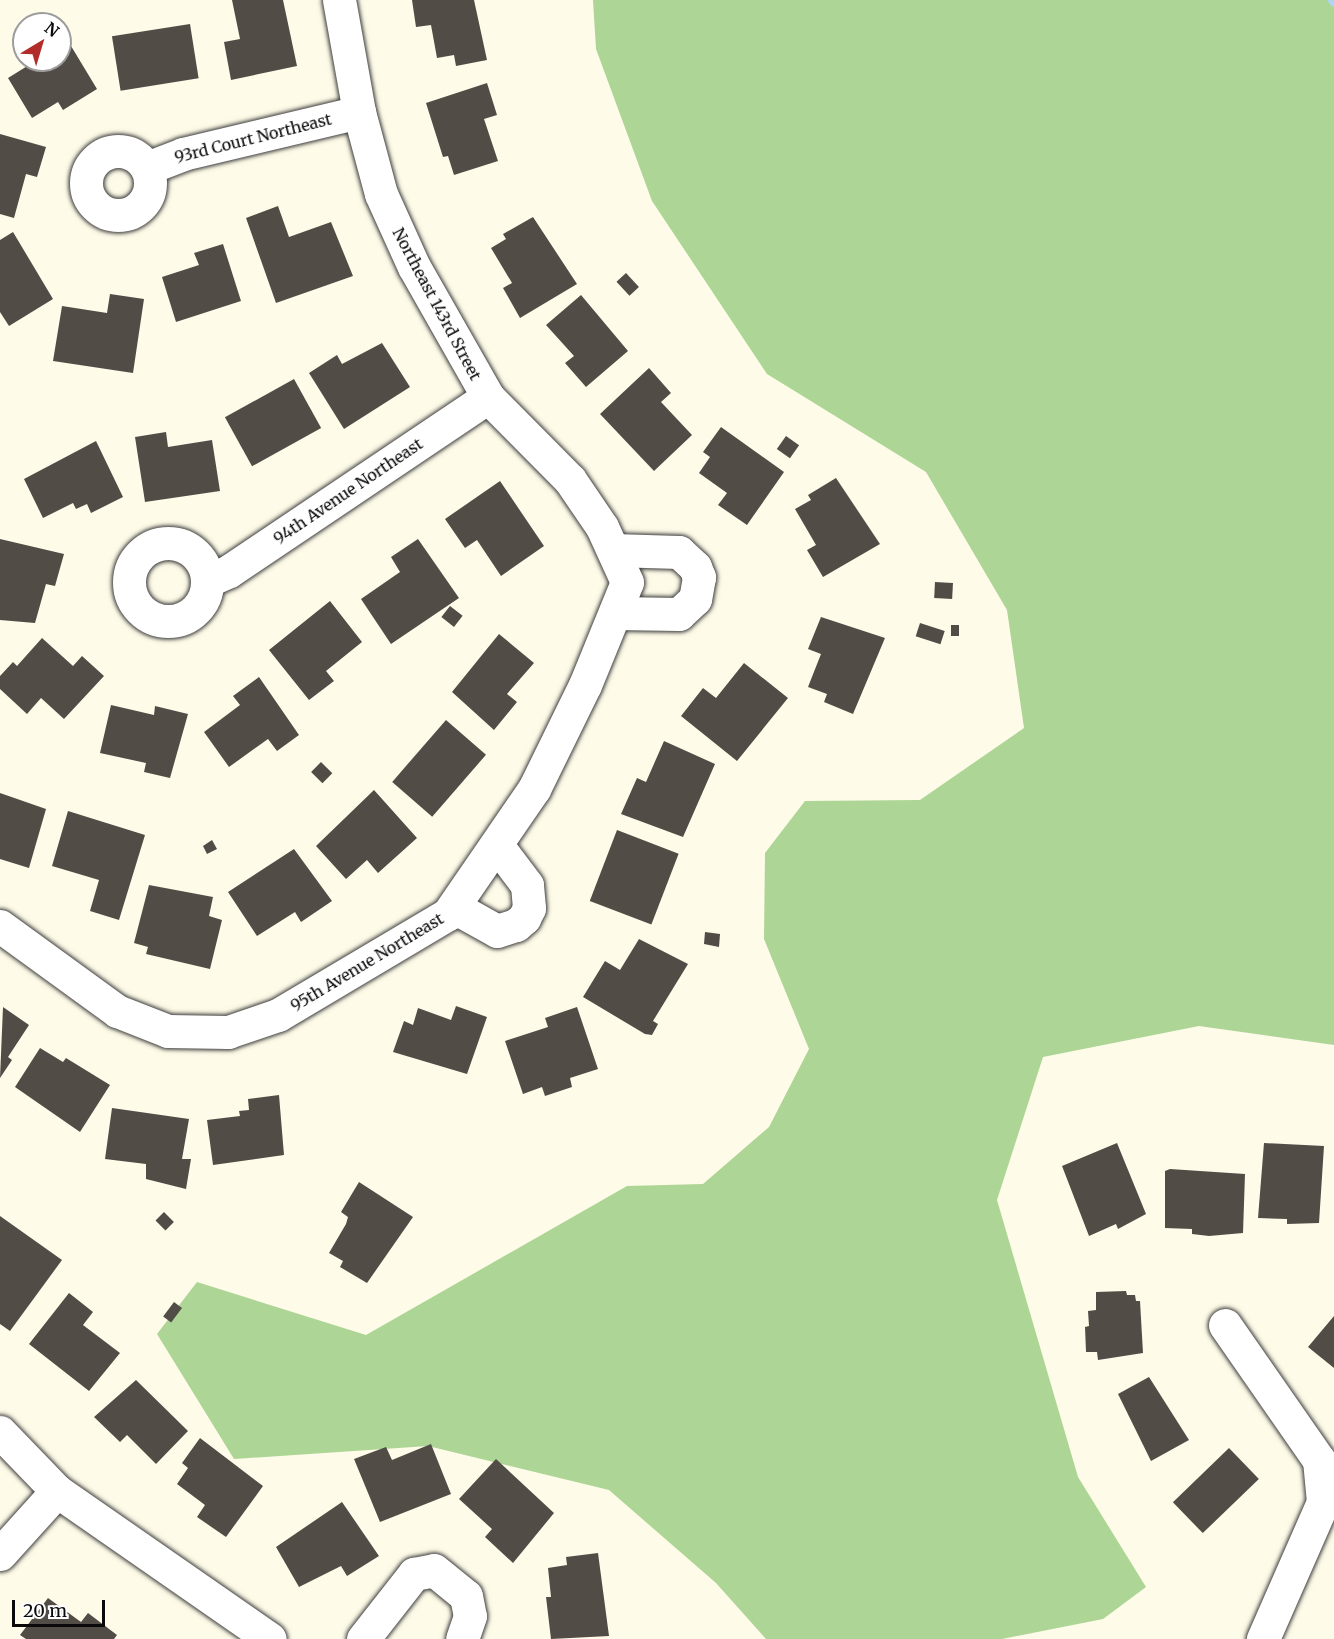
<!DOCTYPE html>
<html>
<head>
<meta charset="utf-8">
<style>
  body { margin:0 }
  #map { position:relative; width:1334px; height:1639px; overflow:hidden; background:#fefbe8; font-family:Merriweather,serif }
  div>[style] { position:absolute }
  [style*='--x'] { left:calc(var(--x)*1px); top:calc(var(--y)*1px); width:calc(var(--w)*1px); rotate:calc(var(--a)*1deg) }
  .forest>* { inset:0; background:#add595 }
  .stream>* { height:9px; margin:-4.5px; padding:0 4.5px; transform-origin:4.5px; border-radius:4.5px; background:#b0d5f2 }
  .building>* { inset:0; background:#524c47; transform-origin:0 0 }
  .roads { filter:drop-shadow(0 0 2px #3d3d3d) drop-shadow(0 0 2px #3d3d3d) }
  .street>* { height:33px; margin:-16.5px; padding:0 16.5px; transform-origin:16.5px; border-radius:16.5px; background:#fff }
  .street>.ring { margin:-16.5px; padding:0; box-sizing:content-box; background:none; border:33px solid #fff; border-radius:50% }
  span { translate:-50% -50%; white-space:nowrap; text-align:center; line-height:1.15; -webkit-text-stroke:6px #fff; paint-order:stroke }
  .street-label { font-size:16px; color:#0a0a0a }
  .north { position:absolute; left:12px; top:12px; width:60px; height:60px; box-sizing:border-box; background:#fff; border:2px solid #9d9d9d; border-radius:50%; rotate:38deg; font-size:16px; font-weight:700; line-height:24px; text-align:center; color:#0a0a0a }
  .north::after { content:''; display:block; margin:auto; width:21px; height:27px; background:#b22d2a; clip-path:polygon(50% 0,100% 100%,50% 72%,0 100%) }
  .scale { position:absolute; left:12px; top:1600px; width:93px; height:27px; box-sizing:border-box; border:3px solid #0a0a0a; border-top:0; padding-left:8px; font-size:18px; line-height:21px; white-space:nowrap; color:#0a0a0a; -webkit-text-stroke:4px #fff; paint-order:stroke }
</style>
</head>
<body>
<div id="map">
  <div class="forest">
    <i style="clip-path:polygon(593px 0,1334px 0,1334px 1045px,1199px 1026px,1043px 1057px,997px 1200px,1078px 1477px,1146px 1587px,1103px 1619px,1002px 1639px,766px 1639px,716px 1583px,609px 1490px,428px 1446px,234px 1459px,157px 1334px,197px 1282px,366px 1335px,627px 1186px,703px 1184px,769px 1127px,809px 1049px,764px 939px,765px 853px,805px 801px,920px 800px,1024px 728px,1007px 610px,926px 472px,767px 374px,652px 201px,596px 49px)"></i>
  </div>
  <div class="stream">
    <i style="--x:1332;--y:0;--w:3;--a:45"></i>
  </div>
  <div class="building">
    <i style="clip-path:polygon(232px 0,283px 0,297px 66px,231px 80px,224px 42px,240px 39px)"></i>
    <i style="clip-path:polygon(412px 0,474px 0,487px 60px,456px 66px,454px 55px,437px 58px,431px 25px,416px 27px)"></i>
    <i style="left:190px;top:24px;width:55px;height:79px;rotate:81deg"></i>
    <i style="clip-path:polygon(68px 41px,97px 89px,63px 110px,58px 102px,32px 118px,8px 78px,37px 60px,60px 60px,60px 46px)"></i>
    <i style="clip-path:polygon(487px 83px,497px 115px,484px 119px,498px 161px,454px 175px,448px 156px,443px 157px,426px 103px)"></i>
    <i style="clip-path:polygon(0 134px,46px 147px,37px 177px,26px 174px,14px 218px,0 214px)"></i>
    <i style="clip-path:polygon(278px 206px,289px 237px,331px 222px,353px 276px,276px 303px,246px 218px)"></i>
    <i style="clip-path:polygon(533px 217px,577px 284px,520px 318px,503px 288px,512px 283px,491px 248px,506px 239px,503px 234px)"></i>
    <i style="clip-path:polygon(13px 232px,53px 299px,9px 326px,0 312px,0 240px)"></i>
    <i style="clip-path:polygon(223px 244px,241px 301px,176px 322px,162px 277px,199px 265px,194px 253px)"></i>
    <i style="left:626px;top:273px;width:19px;height:13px;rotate:47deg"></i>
    <i style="clip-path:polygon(110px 294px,144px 299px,133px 373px,53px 361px,62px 306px,107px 313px)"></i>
    <i style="clip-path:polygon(581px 295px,628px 351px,586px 387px,565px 363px,574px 356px,546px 325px)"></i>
    <i style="clip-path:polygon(382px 343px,410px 387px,344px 429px,309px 373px,337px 355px,342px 364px)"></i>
    <i style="clip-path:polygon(649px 368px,671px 393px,661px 402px,692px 435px,654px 471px,600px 414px)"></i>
    <i style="left:294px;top:379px;width:56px;height:79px;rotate:61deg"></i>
    <i style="clip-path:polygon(721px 427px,784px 472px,747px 525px,718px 505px,727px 493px,699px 473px,710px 457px,703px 452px)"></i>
    <i style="clip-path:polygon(166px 432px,168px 447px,212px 440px,220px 491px,145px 502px,135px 437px)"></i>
    <i style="left:786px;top:436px;width:16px;height:16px;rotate:35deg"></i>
    <i style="clip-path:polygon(96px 441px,123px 497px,91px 513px,87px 504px,76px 509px,73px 503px,43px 518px,24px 479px)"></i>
    <i style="clip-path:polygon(836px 478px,880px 544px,823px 577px,807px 550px,816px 545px,795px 509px,811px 500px,808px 495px)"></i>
    <i style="clip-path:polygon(500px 481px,544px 546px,501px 576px,477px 540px,465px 548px,445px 519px)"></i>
    <i style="clip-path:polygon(0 539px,64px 554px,55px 586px,46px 584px,35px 623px,0 620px)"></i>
    <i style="clip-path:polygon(418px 539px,459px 598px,391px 644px,361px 599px,400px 572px,391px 557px)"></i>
    <i style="left:935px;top:582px;width:18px;height:16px;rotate:3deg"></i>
    <i style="clip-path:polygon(330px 601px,362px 642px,326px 671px,334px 681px,309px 700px,269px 650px)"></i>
    <i style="left:450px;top:606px;width:16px;height:14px;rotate:38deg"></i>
    <i style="clip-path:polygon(821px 617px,885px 638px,853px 714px,824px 702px,827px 694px,808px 687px,821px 654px,808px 649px)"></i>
    <i style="left:920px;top:623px;width:26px;height:14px;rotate:18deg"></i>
    <i style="left:951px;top:625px;width:8px;height:11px"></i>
    <i style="clip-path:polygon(499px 634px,534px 663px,507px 694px,517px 702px,494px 730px,452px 692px)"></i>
    <i style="clip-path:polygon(42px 638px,73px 666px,82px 656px,104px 676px,64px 719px,41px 698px,27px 714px,0 689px,0 676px,13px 662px,17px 666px)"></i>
    <i style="clip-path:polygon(744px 663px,788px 698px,737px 761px,681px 716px,703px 688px,716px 698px)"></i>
    <i style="clip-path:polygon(259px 677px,299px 735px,277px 751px,268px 739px,229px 767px,204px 732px,240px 705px,233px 696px)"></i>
    <i style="clip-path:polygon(111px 705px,154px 715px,155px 706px,188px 714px,170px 778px,144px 772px,146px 763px,100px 753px)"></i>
    <i style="left:446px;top:720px;width:53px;height:82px;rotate:41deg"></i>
    <i style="clip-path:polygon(664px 741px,715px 764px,683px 837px,621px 814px,637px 778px,646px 782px)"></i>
    <i style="left:321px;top:762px;width:16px;height:14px;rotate:45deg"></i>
    <i style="clip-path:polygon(374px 790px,417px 838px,378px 873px,367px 860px,346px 879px,316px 846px)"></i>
    <i style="clip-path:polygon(0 793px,46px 809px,29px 868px,0 859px)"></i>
    <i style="clip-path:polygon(68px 811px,145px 835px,119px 920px,90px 911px,99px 880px,52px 866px)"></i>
    <i style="left:617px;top:830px;width:66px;height:76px;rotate:21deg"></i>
    <i style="clip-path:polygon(212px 840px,217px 849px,207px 854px,203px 846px)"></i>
    <i style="clip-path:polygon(294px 849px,332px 901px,301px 922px,295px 912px,257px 936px,228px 892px)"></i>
    <i style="clip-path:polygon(149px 885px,213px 897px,209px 916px,222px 920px,210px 969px,146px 954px,148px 947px,134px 943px)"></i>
    <i style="clip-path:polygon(705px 932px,720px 934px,719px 947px,704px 944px)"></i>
    <i style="clip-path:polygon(639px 939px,688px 964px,653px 1021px,658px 1024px,652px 1035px,645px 1034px,583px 997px,605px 961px,620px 970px)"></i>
    <i style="clip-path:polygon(456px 1006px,487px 1017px,467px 1074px,393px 1052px,404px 1021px,413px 1025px,418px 1008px,451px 1020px)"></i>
    <i style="clip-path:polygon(3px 1007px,29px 1025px,8px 1057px,12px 1060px,0 1078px)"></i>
    <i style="clip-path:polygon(577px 1007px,598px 1069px,570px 1078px,572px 1087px,545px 1096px,542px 1087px,523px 1094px,505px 1041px,548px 1027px,545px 1018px)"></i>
    <i style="clip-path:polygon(40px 1048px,63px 1062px,66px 1058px,110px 1085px,80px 1132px,15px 1087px)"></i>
    <i style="clip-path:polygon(279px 1095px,284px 1155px,213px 1165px,207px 1120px,240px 1116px,239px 1111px,249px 1110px,248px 1099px)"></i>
    <i style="clip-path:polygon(112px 1108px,189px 1119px,182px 1159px,191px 1159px,186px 1189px,146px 1179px,146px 1164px,105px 1159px)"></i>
    <i style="clip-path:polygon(1117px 1143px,1146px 1214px,1118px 1229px,1116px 1224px,1089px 1236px,1062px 1166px)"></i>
    <i style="clip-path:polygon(1264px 1143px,1324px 1146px,1319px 1223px,1287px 1224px,1287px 1219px,1258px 1218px)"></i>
    <i style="clip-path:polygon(1170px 1169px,1245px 1174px,1243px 1233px,1209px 1236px,1192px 1234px,1192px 1229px,1165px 1228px,1165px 1171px)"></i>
    <i style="clip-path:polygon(359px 1182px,413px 1217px,367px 1283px,340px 1267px,343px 1261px,329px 1253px,346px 1224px,348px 1217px,341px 1212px)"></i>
    <i style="left:164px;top:1212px;width:14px;height:12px;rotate:45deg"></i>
    <i style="clip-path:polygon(0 1216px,62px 1260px,10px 1331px,0 1324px)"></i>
    <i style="clip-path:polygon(1126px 1291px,1127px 1295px,1135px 1295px,1136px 1301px,1140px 1301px,1143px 1353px,1098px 1360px,1097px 1352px,1086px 1352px,1085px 1327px,1089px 1326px,1088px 1311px,1096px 1310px,1096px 1292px)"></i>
    <i style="clip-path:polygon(69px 1293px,93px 1312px,83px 1325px,120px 1353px,89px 1391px,29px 1344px)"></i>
    <i style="left:174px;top:1302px;width:10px;height:18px;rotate:37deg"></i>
    <i style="clip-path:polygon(1334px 1316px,1334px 1368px,1308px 1347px)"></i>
    <i style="clip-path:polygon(1149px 1377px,1189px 1440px,1151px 1461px,1118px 1394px)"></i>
    <i style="clip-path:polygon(136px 1380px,188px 1431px,156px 1464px,127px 1435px,120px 1442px,94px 1417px)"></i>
    <i style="clip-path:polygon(200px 1438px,263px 1486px,226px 1537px,197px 1517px,205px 1505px,177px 1484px,188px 1468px,182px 1463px)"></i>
    <i style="clip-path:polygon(431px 1444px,451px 1494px,380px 1522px,354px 1459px,386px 1447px,392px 1460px)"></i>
    <i style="left:1229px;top:1448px;width:43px;height:78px;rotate:46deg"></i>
    <i style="clip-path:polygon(496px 1459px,554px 1513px,513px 1563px,485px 1537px,492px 1529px,459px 1499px)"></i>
    <i style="clip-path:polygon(342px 1502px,379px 1556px,347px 1576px,341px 1566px,299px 1587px,276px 1547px)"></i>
    <i style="clip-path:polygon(598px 1553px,609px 1636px,551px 1639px,546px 1597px,551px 1597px,548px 1568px,567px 1565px,566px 1557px)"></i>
    <i style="clip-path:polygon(48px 1598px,81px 1622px,88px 1613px,117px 1635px,114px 1639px,26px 1639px,20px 1635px)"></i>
  </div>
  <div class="roads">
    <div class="street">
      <i class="ring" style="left:86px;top:151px;width:31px;height:31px"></i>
      <i style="--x:147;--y:168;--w:39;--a:-21"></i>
      <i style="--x:183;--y:154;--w:181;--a:-13.4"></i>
      <i class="ring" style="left:129px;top:543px;width:45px;height:45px"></i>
      <i style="--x:613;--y:550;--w:66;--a:1.7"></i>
      <i style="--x:679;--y:552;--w:22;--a:43"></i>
      <i style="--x:695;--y:567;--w:11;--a:68"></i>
      <i style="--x:699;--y:577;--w:22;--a:100"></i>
      <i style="--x:695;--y:599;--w:22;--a:137"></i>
      <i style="--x:679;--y:614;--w:64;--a:-179.1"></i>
      <i style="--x:207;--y:581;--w:24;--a:-24"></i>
      <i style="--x:229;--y:571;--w:312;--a:-33.9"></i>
      <i style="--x:454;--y:907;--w:49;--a:29.2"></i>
      <i style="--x:497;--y:931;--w:20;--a:-18"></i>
      <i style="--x:516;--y:925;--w:11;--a:-41"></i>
      <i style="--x:524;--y:918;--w:11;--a:-63"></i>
      <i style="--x:529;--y:908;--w:23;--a:-95"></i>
      <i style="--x:527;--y:885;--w:51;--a:-127.1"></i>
      <i style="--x:0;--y:926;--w:145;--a:36"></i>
      <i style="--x:117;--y:1011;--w:55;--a:21.4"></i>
      <i style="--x:168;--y:1031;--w:60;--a:1"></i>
      <i style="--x:228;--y:1032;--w:53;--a:-18.8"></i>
      <i style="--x:278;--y:1015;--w:198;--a:-30.7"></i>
      <i style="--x:448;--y:914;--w:152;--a:-55.5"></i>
      <i style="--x:534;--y:789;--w:116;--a:-63.9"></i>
      <i style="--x:585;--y:685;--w:111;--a:-67.8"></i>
      <i style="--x:627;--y:582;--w:60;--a:-114.4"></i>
      <i style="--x:602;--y:527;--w:57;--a:-124.2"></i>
      <i style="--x:570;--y:480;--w:117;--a:-134.7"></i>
      <i style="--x:488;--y:397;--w:150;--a:-119.6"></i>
      <i style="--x:414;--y:267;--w:80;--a:-114.3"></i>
      <i style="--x:381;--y:194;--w:85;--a:-105"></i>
      <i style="--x:359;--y:112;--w:114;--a:-100.1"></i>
      <i style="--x:1225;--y:1325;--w:165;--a:55.2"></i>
      <i style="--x:1319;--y:1460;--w:42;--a:84.6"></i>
      <i style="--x:1323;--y:1502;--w:150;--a:113.7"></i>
      <i style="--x:0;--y:1432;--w:82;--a:46"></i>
      <i style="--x:57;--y:1491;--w:259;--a:34.8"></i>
      <i style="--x:0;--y:1554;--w:85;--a:-47.9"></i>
      <i style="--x:363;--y:1639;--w:83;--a:-51.9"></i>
      <i style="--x:414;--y:1574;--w:20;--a:-11"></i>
      <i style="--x:434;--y:1570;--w:41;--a:39.1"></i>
      <i style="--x:466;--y:1596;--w:20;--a:79"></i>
      <i style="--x:470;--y:1616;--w:24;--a:109"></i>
    </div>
  </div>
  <div class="street-label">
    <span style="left:253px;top:138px;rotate:-14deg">93rd Court Northeast</span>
    <span style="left:437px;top:304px;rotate:62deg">Northeast 143rd Street</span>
    <span style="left:348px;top:491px;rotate:-34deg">94th Avenue Northeast</span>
    <span style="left:367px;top:962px;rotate:-31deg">95th Avenue Northeast</span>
  </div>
  <div class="north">N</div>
  <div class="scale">20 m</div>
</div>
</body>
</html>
